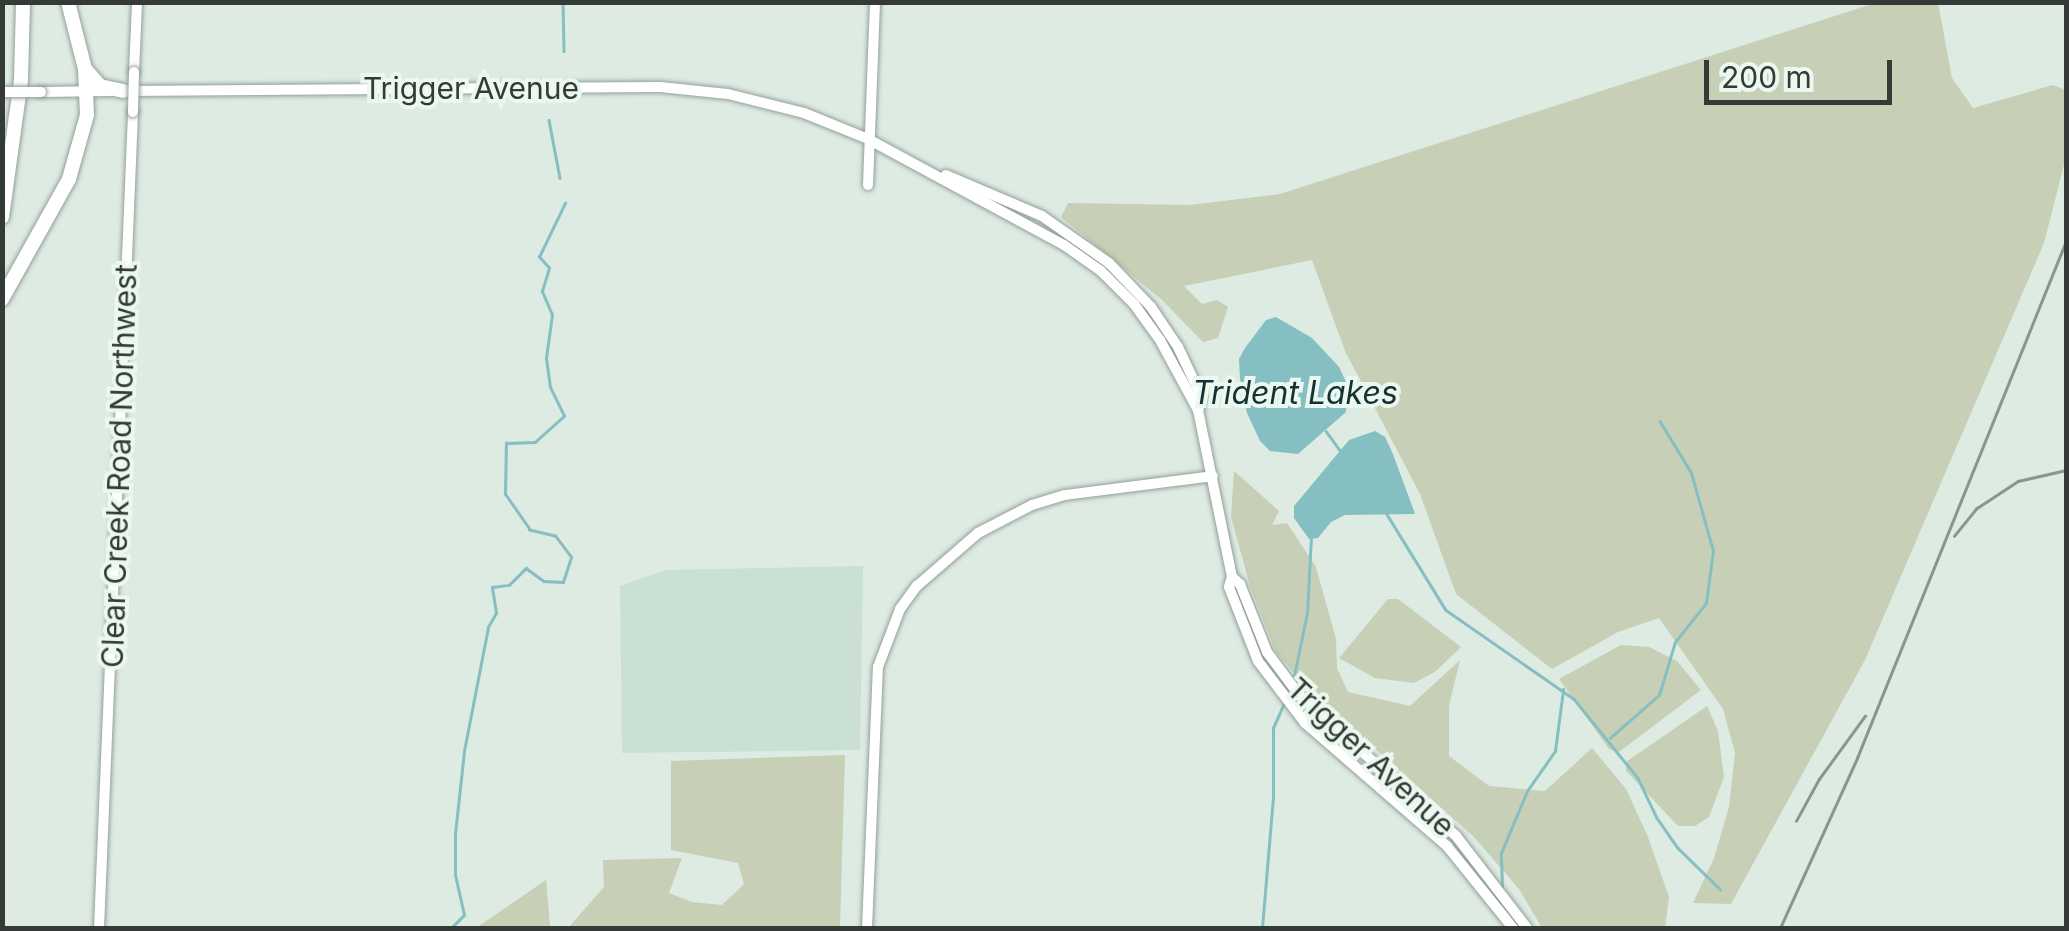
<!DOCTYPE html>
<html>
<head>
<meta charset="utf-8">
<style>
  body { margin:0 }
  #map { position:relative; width:2069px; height:931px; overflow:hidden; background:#ddebe3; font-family:Inter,sans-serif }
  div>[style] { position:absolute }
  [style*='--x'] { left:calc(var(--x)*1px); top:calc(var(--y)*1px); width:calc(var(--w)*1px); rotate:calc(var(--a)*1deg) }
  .built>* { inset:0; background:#cbe0d5 }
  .green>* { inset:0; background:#c7d0b6 }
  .water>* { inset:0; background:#86bfc2 }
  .stream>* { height:2.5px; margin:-1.25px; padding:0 1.25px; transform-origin:1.25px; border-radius:1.25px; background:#86bfc2 }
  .roads { filter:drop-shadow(0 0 2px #93a099) drop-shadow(0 0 2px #93a099) }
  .secondary>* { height:10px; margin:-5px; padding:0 5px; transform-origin:5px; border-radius:5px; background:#fff }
  .highway>* { height:14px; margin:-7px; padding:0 7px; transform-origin:7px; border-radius:7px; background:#fff }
  .rail>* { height:2.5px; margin:-1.25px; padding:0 1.25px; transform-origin:1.25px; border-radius:1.25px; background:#8b958f }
  .bridges { filter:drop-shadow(0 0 2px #93a099) drop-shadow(0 0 2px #93a099) }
  .secondary-bridge>* { height:10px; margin:-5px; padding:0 5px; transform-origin:5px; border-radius:5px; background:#fff }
  span { translate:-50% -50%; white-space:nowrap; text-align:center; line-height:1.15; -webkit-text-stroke:8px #eaf8f0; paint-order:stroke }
  .street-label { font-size:30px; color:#343a36 }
  .water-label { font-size:32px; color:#143233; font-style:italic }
  .frame { position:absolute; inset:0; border:5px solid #343a36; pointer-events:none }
  .scale { position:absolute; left:1704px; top:60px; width:188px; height:45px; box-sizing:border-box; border:5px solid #343a36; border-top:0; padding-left:12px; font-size:30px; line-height:35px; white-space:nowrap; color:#343a36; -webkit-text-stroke:8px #eaf8f0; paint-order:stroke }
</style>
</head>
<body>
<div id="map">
  <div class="built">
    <i style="clip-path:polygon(863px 566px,860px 750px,622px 753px,620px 586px,666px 570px)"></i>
  </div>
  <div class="green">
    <i style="clip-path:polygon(1875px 3px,1938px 3px,1952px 78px,1973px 108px,2053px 85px,2066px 90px,2066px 157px,2044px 243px,1865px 660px,1731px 904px,1693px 903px,1714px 858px,1729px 807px,1735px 753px,1723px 709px,1659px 618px,1618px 632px,1552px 669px,1456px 594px,1420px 494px,1345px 351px,1312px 260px,1184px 286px,1202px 304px,1217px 300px,1228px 307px,1218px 338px,1203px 342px,1162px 300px,1061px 217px,1068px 203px,1190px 205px,1280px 194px)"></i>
    <i style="clip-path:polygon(1234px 471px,1279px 511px,1272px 525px,1287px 523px,1316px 567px,1336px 639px,1337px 668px,1348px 692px,1410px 706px,1460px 660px,1449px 706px,1449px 756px,1489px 786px,1545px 791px,1592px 748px,1626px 789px,1648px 837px,1669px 897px,1665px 928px,1542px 928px,1519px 889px,1474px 837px,1307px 688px,1276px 652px,1250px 586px,1231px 517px)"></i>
    <i style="clip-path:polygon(1388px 599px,1398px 599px,1461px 647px,1435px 672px,1414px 683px,1375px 678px,1339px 658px)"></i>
    <i style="clip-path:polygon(1621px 645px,1649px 647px,1677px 661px,1701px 690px,1619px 752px,1609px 749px,1559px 679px)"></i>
    <i style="clip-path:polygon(1707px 706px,1718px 731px,1724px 777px,1709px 817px,1695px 826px,1678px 826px,1626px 771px,1626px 762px)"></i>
    <i style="clip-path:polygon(845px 755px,840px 928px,568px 928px,604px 887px,603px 860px,682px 858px,669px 893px,692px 902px,722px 905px,744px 884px,738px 863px,671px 850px,671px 761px)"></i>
    <i style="clip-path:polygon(546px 880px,550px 926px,559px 928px,476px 928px)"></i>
  </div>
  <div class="water">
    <i style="clip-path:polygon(1276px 317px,1312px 338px,1339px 367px,1348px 386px,1346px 412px,1298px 454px,1270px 451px,1260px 441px,1247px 413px,1240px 379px,1239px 359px,1245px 348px,1266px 320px)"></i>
    <i style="clip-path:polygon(1375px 431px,1385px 437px,1393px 454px,1415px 514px,1345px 515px,1331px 522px,1318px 538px,1309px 539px,1294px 518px,1294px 506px,1349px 440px)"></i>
  </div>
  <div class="stream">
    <i style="--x:563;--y:2;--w:49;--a:88.8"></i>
    <i style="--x:549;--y:120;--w:59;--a:79.3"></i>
    <i style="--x:1326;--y:431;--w:27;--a:54"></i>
    <i style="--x:1385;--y:511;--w:116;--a:58.4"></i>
    <i style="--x:1446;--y:610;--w:156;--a:34.8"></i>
    <i style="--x:1574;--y:699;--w:102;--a:51"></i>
    <i style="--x:1638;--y:778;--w:44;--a:64.6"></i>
    <i style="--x:1657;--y:818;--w:37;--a:55"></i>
    <i style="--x:1678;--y:848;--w:59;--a:44.3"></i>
    <i style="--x:1293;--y:681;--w:69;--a:-78.4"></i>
    <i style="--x:1307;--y:613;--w:77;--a:-87"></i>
    <i style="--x:1610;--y:738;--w:65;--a:-41.3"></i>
    <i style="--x:1659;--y:695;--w:55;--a:-73.2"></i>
    <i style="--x:1675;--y:642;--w:50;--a:-51.5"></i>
    <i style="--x:1706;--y:603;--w:52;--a:-82.3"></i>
    <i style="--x:1713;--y:551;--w:81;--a:-105.8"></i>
    <i style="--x:1691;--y:473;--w:60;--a:-121.3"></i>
    <i style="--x:1502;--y:887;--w:34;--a:-92"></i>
    <i style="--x:1501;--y:853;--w:67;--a:-67.2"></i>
    <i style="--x:1527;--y:791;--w:49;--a:-55"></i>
    <i style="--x:1555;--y:751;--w:62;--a:-82.5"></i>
    <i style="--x:451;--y:928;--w:18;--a:-45"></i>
    <i style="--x:464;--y:915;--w:41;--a:-102.7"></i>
    <i style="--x:455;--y:875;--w:41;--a:-90"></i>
    <i style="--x:455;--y:834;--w:83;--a:-83.8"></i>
    <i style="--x:464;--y:751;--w:126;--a:-79"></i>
    <i style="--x:488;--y:627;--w:16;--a:-60"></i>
    <i style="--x:496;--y:613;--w:26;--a:-99"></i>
    <i style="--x:492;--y:587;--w:17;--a:-7"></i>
    <i style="--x:509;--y:585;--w:24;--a:-45"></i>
    <i style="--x:526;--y:568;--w:22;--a:36"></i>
    <i style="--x:544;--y:581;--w:19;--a:3"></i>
    <i style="--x:563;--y:582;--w:26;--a:-72"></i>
    <i style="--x:571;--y:557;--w:26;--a:-127"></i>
    <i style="--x:555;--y:536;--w:26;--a:-167"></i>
    <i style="--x:530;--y:530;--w:44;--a:-124.8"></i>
    <i style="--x:505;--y:494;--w:51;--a:-88.9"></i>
    <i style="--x:506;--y:443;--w:29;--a:-2"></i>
    <i style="--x:535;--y:442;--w:39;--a:-42"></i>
    <i style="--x:564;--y:416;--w:32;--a:-116"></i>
    <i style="--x:550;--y:387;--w:29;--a:-98"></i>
    <i style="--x:546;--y:358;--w:43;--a:-82.1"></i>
    <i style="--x:552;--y:315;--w:26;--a:-113"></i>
    <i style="--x:542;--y:291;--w:24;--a:-73"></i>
    <i style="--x:549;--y:268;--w:15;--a:-132"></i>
    <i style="--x:539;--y:257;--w:60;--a:-64.3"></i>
    <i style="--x:1262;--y:928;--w:130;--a:-85.2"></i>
    <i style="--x:1273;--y:798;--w:70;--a:-90"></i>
    <i style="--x:1273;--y:728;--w:27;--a:-66"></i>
  </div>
  <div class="roads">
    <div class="secondary">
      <i style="--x:134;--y:72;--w:70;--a:-87.5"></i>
      <i style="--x:127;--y:91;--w:533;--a:-0.43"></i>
      <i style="--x:660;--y:87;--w:68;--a:5.9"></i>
      <i style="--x:728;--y:94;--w:78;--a:14"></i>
      <i style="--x:804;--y:113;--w:69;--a:22.1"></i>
      <i style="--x:868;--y:139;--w:223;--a:28.4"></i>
      <i style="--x:1064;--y:245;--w:45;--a:35.1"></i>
      <i style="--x:1101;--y:271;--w:47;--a:45"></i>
      <i style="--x:1134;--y:304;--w:44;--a:54.2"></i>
      <i style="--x:1160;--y:340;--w:80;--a:61.5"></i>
      <i style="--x:1198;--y:410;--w:170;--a:78.5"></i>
      <i style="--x:1232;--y:577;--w:10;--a:107"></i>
      <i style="--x:1229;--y:587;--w:79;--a:68.6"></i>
      <i style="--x:1258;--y:661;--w:78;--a:52.8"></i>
      <i style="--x:1305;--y:723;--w:188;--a:40.9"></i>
      <i style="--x:1447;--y:846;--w:105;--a:51.2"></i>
      <i style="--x:41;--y:92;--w:69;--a:-0.8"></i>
      <i style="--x:946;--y:175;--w:104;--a:23.1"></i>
      <i style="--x:1042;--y:216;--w:82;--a:35"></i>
      <i style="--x:1109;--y:263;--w:61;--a:46.3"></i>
      <i style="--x:1151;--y:307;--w:48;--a:56"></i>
      <i style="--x:1178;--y:347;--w:56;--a:64.8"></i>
      <i style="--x:1202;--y:398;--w:13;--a:108"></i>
      <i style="--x:868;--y:185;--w:183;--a:-87.8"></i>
      <i style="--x:1232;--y:577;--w:11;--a:41"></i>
      <i style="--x:1240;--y:584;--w:73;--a:68.3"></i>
      <i style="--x:1267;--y:652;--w:54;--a:53.3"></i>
      <i style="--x:1299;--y:695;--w:211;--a:41.9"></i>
      <i style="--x:1456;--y:836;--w:116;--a:52.3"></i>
      <i style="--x:99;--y:928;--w:817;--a:-87.61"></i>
      <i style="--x:867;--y:928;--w:261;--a:-87.6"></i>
      <i style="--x:878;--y:667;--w:62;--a:-69.2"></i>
      <i style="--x:900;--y:609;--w:29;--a:-54"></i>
      <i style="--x:917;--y:586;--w:81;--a:-41"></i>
      <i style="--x:978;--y:533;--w:61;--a:-27.4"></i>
      <i style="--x:1032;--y:505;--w:34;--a:-17"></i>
      <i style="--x:1065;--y:495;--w:149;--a:-7.3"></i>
    </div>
    <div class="highway">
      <i style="--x:87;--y:71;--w:20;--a:49"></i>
      <i style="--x:100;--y:86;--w:24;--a:12"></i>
      <i style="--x:2;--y:217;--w:138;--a:-82.1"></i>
      <i style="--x:21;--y:80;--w:78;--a:-88.5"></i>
      <i style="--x:2;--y:299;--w:137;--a:-60.8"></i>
      <i style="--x:69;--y:179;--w:66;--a:-74.3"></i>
      <i style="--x:87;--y:115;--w:46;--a:-92.5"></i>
      <i style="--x:85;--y:69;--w:69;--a:-104.2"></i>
    </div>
  </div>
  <div class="rail">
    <i style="--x:1954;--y:536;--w:36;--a:-51"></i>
    <i style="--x:1977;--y:508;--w:49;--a:-33.4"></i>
    <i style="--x:2018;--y:481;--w:49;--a:-12.9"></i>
    <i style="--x:1796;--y:821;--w:48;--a:-61.3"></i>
    <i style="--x:1819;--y:779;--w:78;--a:-53.9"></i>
    <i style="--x:1780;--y:928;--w:187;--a:-65.6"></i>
    <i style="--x:1857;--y:758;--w:558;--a:-67.99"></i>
  </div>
  <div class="bridges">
    <div class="secondary-bridge">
      <i style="--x:2;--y:92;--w:39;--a:0"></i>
      <i style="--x:133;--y:112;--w:40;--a:-88.6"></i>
    </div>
  </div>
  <div class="street-label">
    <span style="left:471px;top:88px">Trigger Avenue</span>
    <span style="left:119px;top:466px;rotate:-88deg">Clear Creek Road Northwest</span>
    <span style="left:1371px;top:757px;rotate:43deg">Trigger Avenue</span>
  </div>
  <div class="water-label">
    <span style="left:1295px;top:393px">Trident Lakes</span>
  </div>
  <div class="frame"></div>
  <div class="scale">200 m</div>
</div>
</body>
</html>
